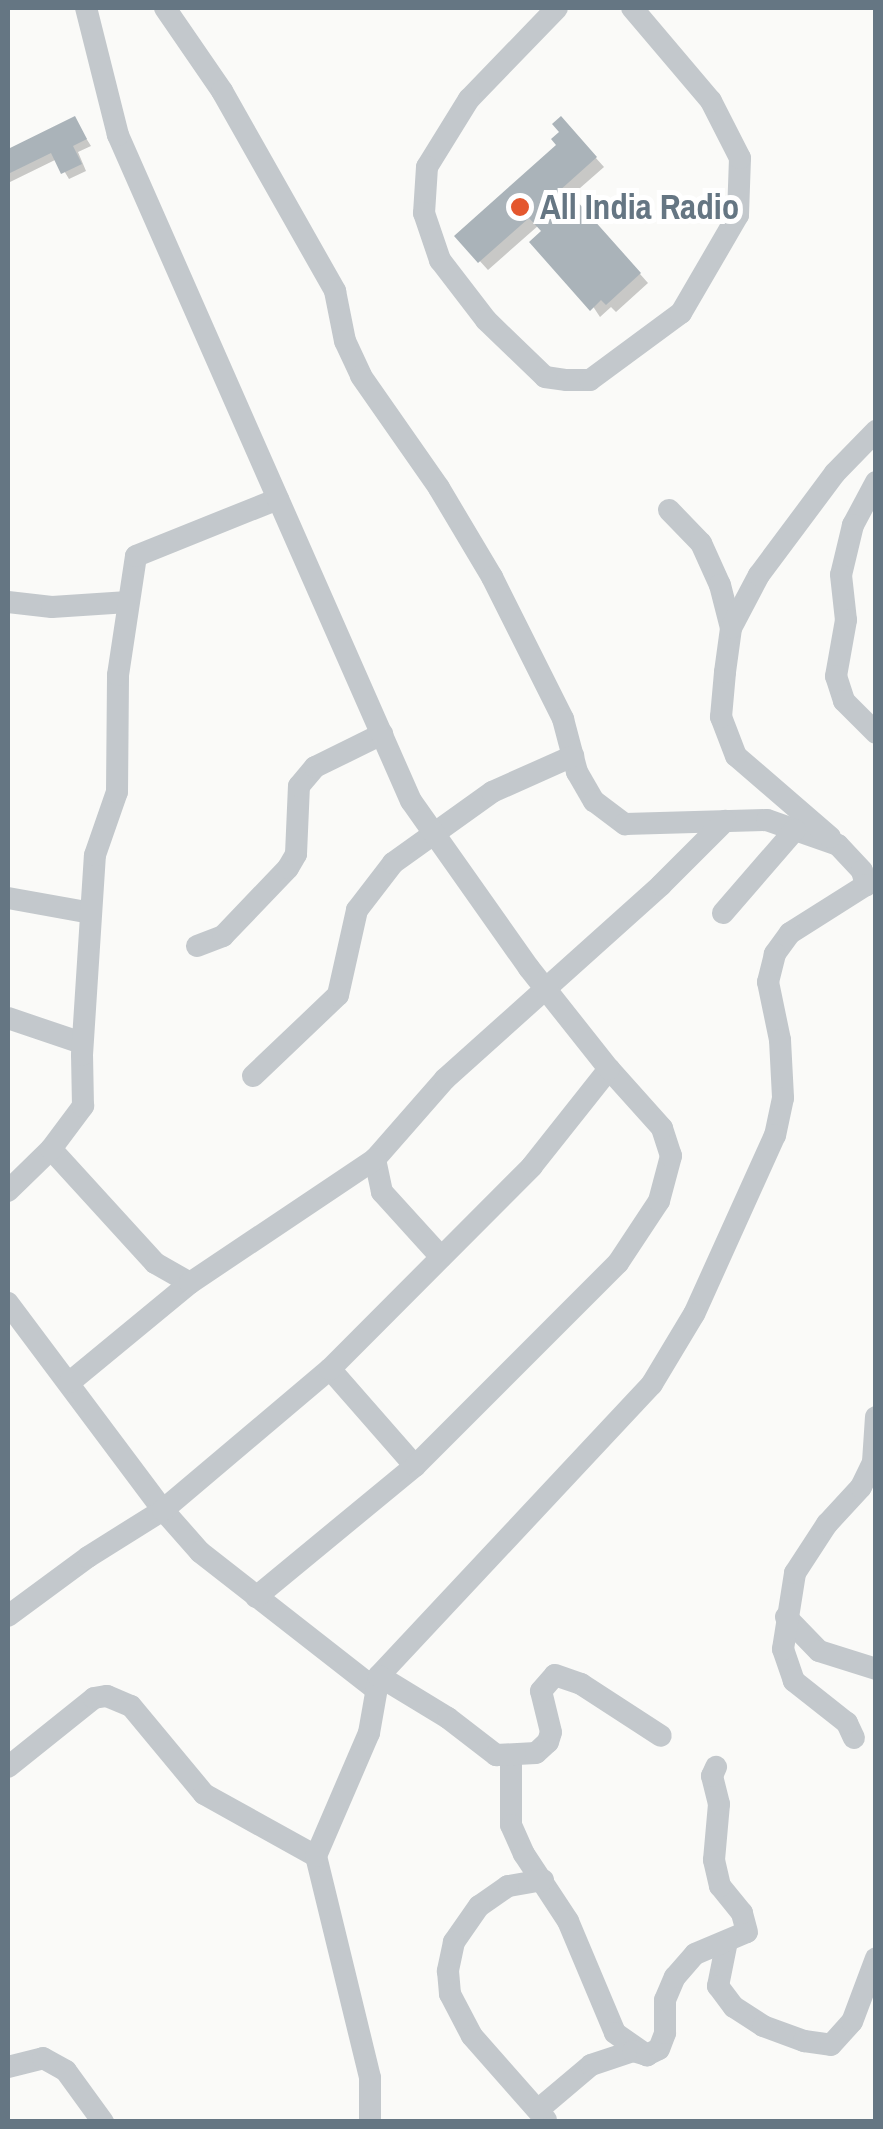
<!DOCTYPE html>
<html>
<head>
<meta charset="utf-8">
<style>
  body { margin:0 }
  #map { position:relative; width:883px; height:2129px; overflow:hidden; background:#fafaf8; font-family:"Archivo Narrow",sans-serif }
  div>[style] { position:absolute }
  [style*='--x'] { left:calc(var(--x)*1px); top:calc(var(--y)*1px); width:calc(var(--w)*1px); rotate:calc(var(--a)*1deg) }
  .shadow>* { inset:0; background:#0003 }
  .building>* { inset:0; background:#aab3b9 }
  .minor>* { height:22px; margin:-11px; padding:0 11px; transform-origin:11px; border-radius:11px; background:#c3c8cc }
  .dots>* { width:28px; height:28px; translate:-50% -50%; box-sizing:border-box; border:5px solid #fff; border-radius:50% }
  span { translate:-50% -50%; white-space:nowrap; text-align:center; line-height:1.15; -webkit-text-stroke:10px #fff; paint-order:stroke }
  .poi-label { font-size:35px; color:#657683; font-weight:700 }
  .left { translate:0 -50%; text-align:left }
  .frame { position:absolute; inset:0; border:10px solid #657683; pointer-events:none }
</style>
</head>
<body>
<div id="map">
  <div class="shadow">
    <i style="clip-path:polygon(74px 119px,91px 146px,78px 152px,86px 171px,69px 179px,57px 159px,8px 183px,8px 152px)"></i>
    <i style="clip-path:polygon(569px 128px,604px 167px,555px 210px,561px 217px,585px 212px,648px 283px,616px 312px,611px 307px,600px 317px,539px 225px,488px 270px,457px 236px,559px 145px)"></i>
  </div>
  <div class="building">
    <i style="clip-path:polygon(75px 116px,87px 139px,73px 146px,82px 164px,61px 174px,51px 153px,8px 174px,8px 149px)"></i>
    <i style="clip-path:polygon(561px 116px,597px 157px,549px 200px,561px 214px,576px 200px,641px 273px,606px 305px,601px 300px,590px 311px,529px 242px,541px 231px,529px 218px,478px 263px,454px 236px,556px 145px,551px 139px,559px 132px,552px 124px)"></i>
  </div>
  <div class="minor">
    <i style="--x:165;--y:8;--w:101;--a:55.5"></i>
    <i style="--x:222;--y:91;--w:230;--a:60.5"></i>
    <i style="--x:335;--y:291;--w:51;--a:78.7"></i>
    <i style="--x:345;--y:341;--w:38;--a:65"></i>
    <i style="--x:361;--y:376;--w:136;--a:55.1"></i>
    <i style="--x:439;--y:488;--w:104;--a:59.2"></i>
    <i style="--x:492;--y:577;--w:159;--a:63.4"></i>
    <i style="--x:563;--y:719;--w:55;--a:75.2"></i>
    <i style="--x:577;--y:772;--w:34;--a:60"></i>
    <i style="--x:594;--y:801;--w:39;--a:37"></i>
    <i style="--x:625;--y:824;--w:142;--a:-1.6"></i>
    <i style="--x:767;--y:820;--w:75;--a:19.4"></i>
    <i style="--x:838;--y:845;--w:35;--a:47"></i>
    <i style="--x:862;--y:871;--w:15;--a:74"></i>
    <i style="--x:866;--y:885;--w:90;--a:147.7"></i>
    <i style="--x:790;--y:933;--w:26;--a:126"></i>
    <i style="--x:775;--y:954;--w:29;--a:104"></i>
    <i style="--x:768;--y:982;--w:59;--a:78.3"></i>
    <i style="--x:780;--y:1040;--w:58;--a:87"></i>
    <i style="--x:783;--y:1098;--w:38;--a:102"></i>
    <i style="--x:775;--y:1135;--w:196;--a:114.3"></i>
    <i style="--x:694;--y:1314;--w:82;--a:121"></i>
    <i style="--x:652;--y:1384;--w:400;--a:133.1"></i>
    <i style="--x:557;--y:8;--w:127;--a:134"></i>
    <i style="--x:469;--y:99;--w:80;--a:121.7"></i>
    <i style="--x:427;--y:167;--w:46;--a:93.7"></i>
    <i style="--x:424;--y:213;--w:50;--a:71.2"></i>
    <i style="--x:440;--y:260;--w:76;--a:52.5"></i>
    <i style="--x:486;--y:320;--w:82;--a:44"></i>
    <i style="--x:545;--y:377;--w:22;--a:8"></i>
    <i style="--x:567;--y:380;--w:23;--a:0"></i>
    <i style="--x:590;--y:380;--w:113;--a:-36.4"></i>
    <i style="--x:681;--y:313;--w:113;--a:-59.8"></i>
    <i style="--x:738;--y:215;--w:57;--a:-88"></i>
    <i style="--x:740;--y:158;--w:64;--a:-117"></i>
    <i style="--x:711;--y:101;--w:122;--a:-130.3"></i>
    <i style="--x:876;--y:482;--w:49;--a:118.1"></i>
    <i style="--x:853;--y:525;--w:51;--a:103.5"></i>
    <i style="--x:841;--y:575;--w:45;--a:83.7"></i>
    <i style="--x:846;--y:620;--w:57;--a:100.1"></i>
    <i style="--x:836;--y:676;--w:26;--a:72"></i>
    <i style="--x:844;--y:701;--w:45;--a:45"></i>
    <i style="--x:669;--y:510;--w:46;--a:45.9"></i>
    <i style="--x:701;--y:543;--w:46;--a:65.7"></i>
    <i style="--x:720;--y:585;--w:44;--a:75.7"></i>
    <i style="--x:8;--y:602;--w:44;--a:6.5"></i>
    <i style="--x:52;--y:607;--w:76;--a:-3.8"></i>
    <i style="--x:830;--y:837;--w:124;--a:-139.2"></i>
    <i style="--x:736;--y:756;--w:42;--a:-111"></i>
    <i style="--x:721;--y:717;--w:45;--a:-84.9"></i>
    <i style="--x:725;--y:672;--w:44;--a:-82.2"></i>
    <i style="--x:731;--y:628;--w:60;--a:-62.2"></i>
    <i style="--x:759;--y:575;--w:127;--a:-53.3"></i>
    <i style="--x:835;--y:473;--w:59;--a:-45.7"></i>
    <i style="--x:8;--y:898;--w:84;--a:10.2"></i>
    <i style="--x:723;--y:913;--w:110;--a:-49.1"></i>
    <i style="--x:197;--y:946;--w:28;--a:-21"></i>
    <i style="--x:223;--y:936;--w:94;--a:-46.3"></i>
    <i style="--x:288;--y:868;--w:16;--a:-60"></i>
    <i style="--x:296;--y:854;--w:68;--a:-87.5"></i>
    <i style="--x:299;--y:786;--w:25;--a:-50"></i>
    <i style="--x:315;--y:767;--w:75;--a:-26.2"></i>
    <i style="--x:8;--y:1018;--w:78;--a:18.7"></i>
    <i style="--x:253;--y:1076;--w:117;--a:-43.6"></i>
    <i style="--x:338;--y:995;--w:87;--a:-77.4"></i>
    <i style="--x:357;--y:910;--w:59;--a:-52.5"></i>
    <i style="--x:393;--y:863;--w:122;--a:-35.6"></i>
    <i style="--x:492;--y:792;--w:89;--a:-24"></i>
    <i style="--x:51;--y:1149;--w:154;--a:47.6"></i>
    <i style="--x:155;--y:1263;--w:40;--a:29.7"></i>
    <i style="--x:8;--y:1191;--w:60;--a:-44.3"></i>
    <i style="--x:51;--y:1149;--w:54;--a:-53.3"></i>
    <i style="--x:83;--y:1106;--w:51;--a:-91.1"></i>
    <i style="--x:82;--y:1055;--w:200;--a:-86.3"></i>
    <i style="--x:95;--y:855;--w:67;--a:-70.8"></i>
    <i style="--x:117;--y:792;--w:117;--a:-89.5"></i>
    <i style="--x:118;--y:675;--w:120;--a:-81.4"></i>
    <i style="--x:136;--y:556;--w:153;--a:-21.9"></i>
    <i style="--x:441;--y:1257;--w:88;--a:-132.2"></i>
    <i style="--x:382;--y:1192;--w:34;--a:-102"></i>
    <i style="--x:375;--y:1159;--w:106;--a:-48.8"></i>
    <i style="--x:445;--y:1079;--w:290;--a:-41.9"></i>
    <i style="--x:661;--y:885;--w:91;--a:-45"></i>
    <i style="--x:8;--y:1303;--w:259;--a:53.2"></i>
    <i style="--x:163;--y:1510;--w:56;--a:48.6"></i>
    <i style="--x:200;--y:1552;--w:221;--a:38"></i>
    <i style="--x:330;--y:1369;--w:129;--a:48.8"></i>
    <i style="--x:70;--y:1382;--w:156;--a:-39.5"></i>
    <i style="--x:190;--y:1283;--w:223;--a:-33.8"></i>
    <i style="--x:256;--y:1597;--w:206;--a:-39.5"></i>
    <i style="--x:415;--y:1466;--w:287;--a:-45"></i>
    <i style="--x:618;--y:1263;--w:74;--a:-56.5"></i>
    <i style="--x:659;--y:1201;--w:47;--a:-75.1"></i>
    <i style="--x:671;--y:1156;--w:29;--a:-108"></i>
    <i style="--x:662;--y:1128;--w:79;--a:-131.9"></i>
    <i style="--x:8;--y:1616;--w:99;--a:-36.4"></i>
    <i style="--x:88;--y:1557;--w:89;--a:-32.1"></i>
    <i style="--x:163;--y:1510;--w:219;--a:-40.2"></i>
    <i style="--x:330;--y:1369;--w:286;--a:-45.1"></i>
    <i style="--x:532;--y:1166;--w:124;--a:-51.6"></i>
    <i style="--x:609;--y:1069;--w:129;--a:-128.4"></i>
    <i style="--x:529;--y:968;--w:204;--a:-125.2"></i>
    <i style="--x:411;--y:801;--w:728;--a:-113.75"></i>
    <i style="--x:118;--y:135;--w:131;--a:-104.1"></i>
    <i style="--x:786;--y:1617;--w:47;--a:45.9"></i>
    <i style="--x:819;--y:1651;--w:60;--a:17.5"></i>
    <i style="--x:854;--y:1738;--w:17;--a:-115"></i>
    <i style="--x:847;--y:1723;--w:68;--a:-141.6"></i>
    <i style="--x:794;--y:1681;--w:34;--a:-109"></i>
    <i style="--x:783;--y:1649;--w:77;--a:-81"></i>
    <i style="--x:795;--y:1573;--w:59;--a:-56.9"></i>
    <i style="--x:827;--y:1524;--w:50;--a:-47.4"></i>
    <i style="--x:861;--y:1487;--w:28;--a:-64"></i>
    <i style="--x:873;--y:1462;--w:45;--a:-86.2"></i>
    <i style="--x:511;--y:1756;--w:69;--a:90"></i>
    <i style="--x:511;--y:1825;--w:32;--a:66"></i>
    <i style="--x:524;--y:1854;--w:80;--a:56.7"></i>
    <i style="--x:568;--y:1921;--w:121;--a:67.2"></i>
    <i style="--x:615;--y:2033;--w:39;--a:35"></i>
    <i style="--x:8;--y:1767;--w:110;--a:-38.7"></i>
    <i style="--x:94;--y:1698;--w:13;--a:-9"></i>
    <i style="--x:107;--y:1696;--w:26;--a:23"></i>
    <i style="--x:131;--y:1706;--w:114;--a:50.3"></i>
    <i style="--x:204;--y:1794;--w:128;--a:29"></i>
    <i style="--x:316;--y:1856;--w:228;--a:76.3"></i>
    <i style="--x:370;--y:2078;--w:44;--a:90"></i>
    <i style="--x:316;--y:1856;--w:134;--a:-66.7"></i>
    <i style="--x:369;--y:1733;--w:58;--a:-80"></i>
    <i style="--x:379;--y:1676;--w:81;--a:31.3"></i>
    <i style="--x:448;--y:1718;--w:61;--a:37.6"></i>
    <i style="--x:496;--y:1755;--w:40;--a:-2.9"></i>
    <i style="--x:536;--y:1753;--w:16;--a:-43"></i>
    <i style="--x:548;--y:1742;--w:10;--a:-73"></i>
    <i style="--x:551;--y:1732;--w:42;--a:-103.7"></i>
    <i style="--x:541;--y:1691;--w:21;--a:-49"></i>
    <i style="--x:555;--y:1675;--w:28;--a:19"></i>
    <i style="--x:581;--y:1684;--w:95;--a:33"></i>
    <i style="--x:543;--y:1880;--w:36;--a:170"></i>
    <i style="--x:508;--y:1886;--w:35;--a:145"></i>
    <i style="--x:479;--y:1906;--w:44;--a:124.8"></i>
    <i style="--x:454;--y:1942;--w:30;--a:102"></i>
    <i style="--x:448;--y:1971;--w:23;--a:85"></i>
    <i style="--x:450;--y:1994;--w:47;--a:62.4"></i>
    <i style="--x:472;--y:2036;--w:112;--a:48.6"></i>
    <i style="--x:727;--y:1941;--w:46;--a:101.3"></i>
    <i style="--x:718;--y:1986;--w:26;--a:53"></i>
    <i style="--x:734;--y:2007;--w:35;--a:33"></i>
    <i style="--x:763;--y:2026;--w:44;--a:20.1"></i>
    <i style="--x:804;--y:2041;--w:27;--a:8"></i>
    <i style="--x:831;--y:2045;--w:31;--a:-48"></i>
    <i style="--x:852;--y:2022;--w:68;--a:-69.4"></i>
    <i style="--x:8;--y:2067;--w:36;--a:-14"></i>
    <i style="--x:43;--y:2058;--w:26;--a:29"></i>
    <i style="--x:66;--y:2071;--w:63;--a:54"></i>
    <i style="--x:539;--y:2109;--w:68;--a:-40.2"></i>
    <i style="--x:591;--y:2065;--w:44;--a:-18.4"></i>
    <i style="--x:633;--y:2051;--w:15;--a:16"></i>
    <i style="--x:647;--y:2055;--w:13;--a:-27"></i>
    <i style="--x:659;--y:2049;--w:17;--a:-69"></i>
    <i style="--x:665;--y:2033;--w:33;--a:-90"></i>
    <i style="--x:665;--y:2000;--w:25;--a:-67"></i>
    <i style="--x:675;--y:1977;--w:30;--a:-49"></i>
    <i style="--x:695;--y:1954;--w:56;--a:-22.9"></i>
    <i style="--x:747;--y:1932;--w:20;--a:-105"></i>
    <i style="--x:742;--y:1913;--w:35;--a:-129"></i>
    <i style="--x:720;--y:1886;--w:27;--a:-103"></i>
    <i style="--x:714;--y:1860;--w:56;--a:-84.9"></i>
    <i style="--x:719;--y:1804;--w:29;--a:-104"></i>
    <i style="--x:712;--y:1776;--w:10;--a:-66"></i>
  </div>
  <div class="dots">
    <i style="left:520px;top:207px;background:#e4572e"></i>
  </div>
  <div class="poi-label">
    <span class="left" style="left:540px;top:207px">All India Radio</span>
  </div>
  <div class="frame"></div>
</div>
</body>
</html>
